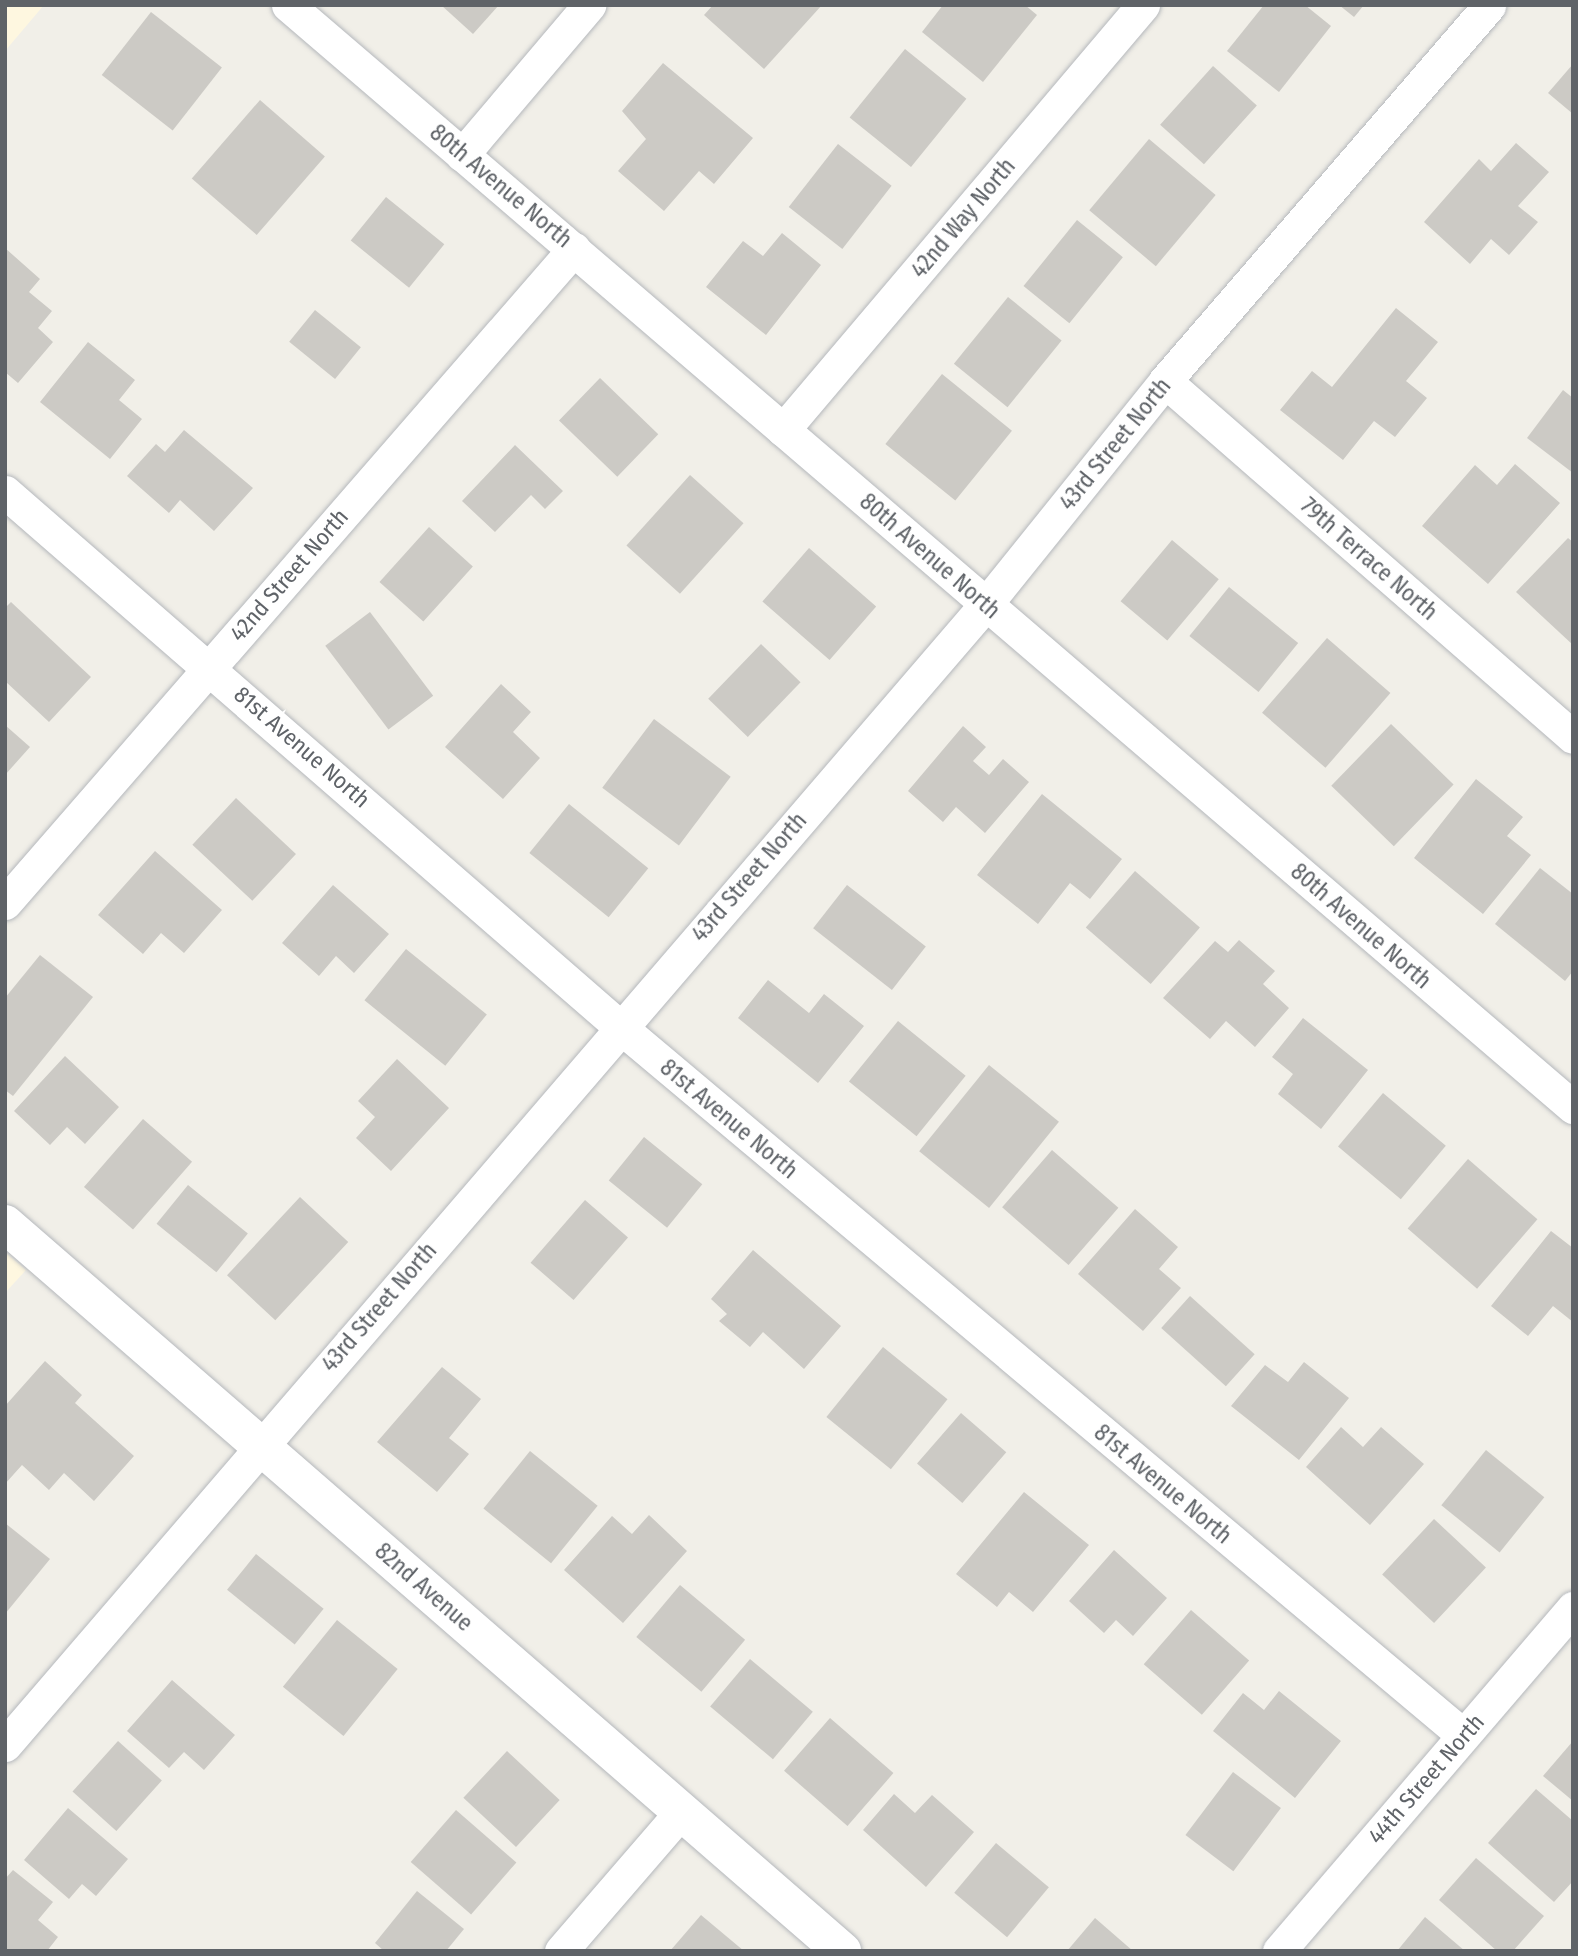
<!DOCTYPE html>
<html>
<head>
<meta charset="utf-8">
<style>
  body { margin:0 }
  #map { position:relative; width:1578px; height:1956px; overflow:hidden; background:#f1efe8; font-family:"Fira Sans Condensed",sans-serif }
  div>[style] { position:absolute }
  [style*='--x'] { left:calc(var(--x)*1px); top:calc(var(--y)*1px); width:calc(var(--w)*1px); rotate:calc(var(--a)*1deg) }
  .commercial>* { inset:0; background:#fef7e0 }
  .building>* { inset:0; background:#cccac5; transform-origin:0 0 }
  .roads { filter:drop-shadow(0 0 2px #b5b8bc) drop-shadow(0 0 2px #b5b8bc) }
  .minor>* { height:33px; margin:-16.5px; padding:0 16.5px; transform-origin:16.5px; border-radius:16.5px; background:#fff }
  .tertiary>* { height:38px; margin:-19px; padding:0 19px; transform-origin:19px; border-radius:19px; background:#fff }
  span { translate:-50% -50%; white-space:nowrap; text-align:center; line-height:1.15; -webkit-text-stroke:6px #fff; paint-order:stroke }
  .street-label { font-size:23px; color:#5f6368 }
  .frame { position:absolute; inset:0; border:7px solid #5f6368; pointer-events:none }
</style>
</head>
<body>
<div id="map">
  <div class="commercial">
    <i style="clip-path:polygon(5px 5px,44px 5px,5px 51px)"></i>
    <i style="clip-path:polygon(5px 1252px,26px 1270px,5px 1293px)"></i>
  </div>
  <div class="building">
    <i style="clip-path:polygon(441px 5px,499px 5px,473px 34px)"></i>
    <i style="clip-path:polygon(713px 5px,822px 5px,764px 69px,704px 15px)"></i>
    <i style="clip-path:polygon(943px 5px,1025px 5px,1037px 15px,983px 82px,922px 32px)"></i>
    <i style="clip-path:polygon(1264px 5px,1305px 5px,1331px 26px,1279px 92px,1227px 51px)"></i>
    <i style="clip-path:polygon(1339px 5px,1364px 5px,1354px 17px)"></i>
    <i style="left:151px;top:12px;width:90px;height:80px;rotate:38deg"></i>
    <i style="left:905px;top:49px;width:79px;height:88px;rotate:39deg"></i>
    <i style="clip-path:polygon(663px 63px,753px 138px,714px 184px,699px 171px,664px 211px,618px 171px,646px 139px,622px 111px)"></i>
    <i style="clip-path:polygon(1573px 64px,1573px 114px,1548px 93px)"></i>
    <i style="left:1213px;top:66px;width:59px;height:79px;rotate:42deg"></i>
    <i style="left:260px;top:100px;width:86px;height:104px;rotate:41deg"></i>
    <i style="left:1149px;top:139px;width:87px;height:93px;rotate:40deg"></i>
    <i style="clip-path:polygon(1516px 143px,1549px 172px,1518px 206px,1538px 222px,1509px 255px,1491px 239px,1470px 264px,1424px 222px,1479px 159px,1491px 171px)"></i>
    <i style="left:838px;top:144px;width:68px;height:80px;rotate:38deg"></i>
    <i style="left:386px;top:197px;width:75px;height:56px;rotate:39deg"></i>
    <i style="left:1077px;top:220px;width:59px;height:85px;rotate:39deg"></i>
    <i style="clip-path:polygon(782px 233px,821px 265px,766px 335px,706px 287px,743px 241px,763px 256px)"></i>
    <i style="clip-path:polygon(5px 248px,40px 279px,29px 292px,52px 311px,38px 328px,53px 342px,18px 383px,5px 372px)"></i>
    <i style="left:1008px;top:297px;width:69px;height:86px;rotate:39deg"></i>
    <i style="clip-path:polygon(1396px 308px,1438px 342px,1406px 381px,1427px 398px,1395px 437px,1374px 421px,1343px 460px,1280px 410px,1312px 371px,1332px 387px)"></i>
    <i style="left:315px;top:310px;width:59px;height:41px;rotate:39deg"></i>
    <i style="clip-path:polygon(88px 342px,135px 380px,119px 400px,142px 419px,110px 459px,40px 402px)"></i>
    <i style="left:942px;top:374px;width:90px;height:90px;rotate:39deg"></i>
    <i style="left:600px;top:378px;width:81px;height:59px;rotate:44deg"></i>
    <i style="clip-path:polygon(1563px 390px,1573px 398px,1573px 473px,1527px 438px)"></i>
    <i style="clip-path:polygon(184px 430px,253px 488px,214px 531px,180px 500px,169px 513px,127px 476px,156px 444px,165px 452px)"></i>
    <i style="clip-path:polygon(515px 445px,563px 491px,545px 509px,531px 495px,495px 532px,462px 501px)"></i>
    <i style="clip-path:polygon(1515px 464px,1560px 503px,1488px 584px,1422px 526px,1475px 465px,1497px 485px)"></i>
    <i style="left:690px;top:475px;width:72px;height:95px;rotate:42deg"></i>
    <i style="left:429px;top:527px;width:59px;height:74px;rotate:42deg"></i>
    <i style="clip-path:polygon(1568px 538px,1573px 542px,1573px 645px,1516px 592px)"></i>
    <i style="left:1172px;top:540px;width:61px;height:80px;rotate:40deg"></i>
    <i style="left:809px;top:548px;width:89px;height:71px;rotate:41deg"></i>
    <i style="left:1229px;top:587px;width:89px;height:63px;rotate:39deg"></i>
    <i style="clip-path:polygon(11px 602px,91px 677px,49px 722px,5px 681px,5px 608px)"></i>
    <i style="left:370px;top:612px;width:105px;height:56px;rotate:53deg"></i>
    <i style="left:1327px;top:638px;width:84px;height:99px;rotate:41deg"></i>
    <i style="left:761px;top:644px;width:55px;height:76px;rotate:44deg"></i>
    <i style="clip-path:polygon(501px 684px,531px 712px,513px 732px,540px 758px,503px 799px,445px 747px)"></i>
    <i style="left:654px;top:719px;width:96px;height:86px;rotate:37deg"></i>
    <i style="left:1391px;top:724px;width:87px;height:86px;rotate:44deg"></i>
    <i style="clip-path:polygon(5px 725px,30px 747px,5px 775px)"></i>
    <i style="clip-path:polygon(963px 726px,986px 747px,973px 761px,989px 775px,1003px 759px,1029px 782px,985px 833px,956px 807px,943px 822px,908px 791px)"></i>
    <i style="clip-path:polygon(1476px 779px,1523px 817px,1507px 836px,1531px 855px,1483px 914px,1414px 858px)"></i>
    <i style="clip-path:polygon(1042px 794px,1122px 859px,1090px 899px,1070px 883px,1038px 924px,977px 875px)"></i>
    <i style="left:236px;top:798px;width:82px;height:64px;rotate:43deg"></i>
    <i style="left:569px;top:804px;width:102px;height:63px;rotate:39deg"></i>
    <i style="clip-path:polygon(155px 851px,222px 910px,184px 953px,161px 933px,143px 954px,98px 915px)"></i>
    <i style="clip-path:polygon(1540px 868px,1573px 894px,1573px 971px,1565px 981px,1495px 924px)"></i>
    <i style="left:1135px;top:871px;width:86px;height:75px;rotate:41deg"></i>
    <i style="clip-path:polygon(333px 885px,389px 934px,354px 973px,336px 956px,319px 976px,282px 943px)"></i>
    <i style="left:847px;top:885px;width:100px;height:55px;rotate:38deg"></i>
    <i style="clip-path:polygon(1239px 940px,1275px 971px,1263px 984px,1289px 1008px,1255px 1047px,1226px 1021px,1210px 1039px,1163px 998px,1215px 941px,1228px 952px)"></i>
    <i style="left:406px;top:949px;width:104px;height:66px;rotate:39deg"></i>
    <i style="clip-path:polygon(40px 955px,93px 997px,13px 1096px,5px 1090px,5px 998px)"></i>
    <i style="clip-path:polygon(768px 980px,809px 1013px,824px 994px,864px 1026px,818px 1083px,738px 1018px)"></i>
    <i style="clip-path:polygon(1303px 1018px,1368px 1070px,1321px 1129px,1278px 1094px,1293px 1074px,1272px 1057px)"></i>
    <i style="left:898px;top:1021px;width:87px;height:78px;rotate:39deg"></i>
    <i style="clip-path:polygon(65px 1056px,119px 1107px,85px 1144px,67px 1127px,50px 1145px,14px 1111px)"></i>
    <i style="clip-path:polygon(397px 1059px,449px 1108px,391px 1171px,356px 1138px,375px 1117px,358px 1101px)"></i>
    <i style="left:989px;top:1065px;width:90px;height:111px;rotate:39deg"></i>
    <i style="left:1383px;top:1093px;width:82px;height:70px;rotate:40deg"></i>
    <i style="left:143px;top:1119px;width:65px;height:90px;rotate:41deg"></i>
    <i style="left:644px;top:1137px;width:75px;height:56px;rotate:39deg"></i>
    <i style="left:1052px;top:1150px;width:88px;height:76px;rotate:41deg"></i>
    <i style="left:1468px;top:1159px;width:92px;height:92px;rotate:41deg"></i>
    <i style="left:188px;top:1185px;width:77px;height:50px;rotate:39deg"></i>
    <i style="left:300px;top:1197px;width:66px;height:107px;rotate:43deg"></i>
    <i style="left:585px;top:1200px;width:57px;height:83px;rotate:41deg"></i>
    <i style="clip-path:polygon(1135px 1209px,1178px 1247px,1159px 1269px,1181px 1288px,1143px 1331px,1078px 1274px)"></i>
    <i style="clip-path:polygon(1551px 1231px,1573px 1248px,1573px 1322px,1553px 1306px,1528px 1336px,1491px 1306px)"></i>
    <i style="clip-path:polygon(753px 1250px,841px 1326px,804px 1369px,763px 1332px,750px 1347px,719px 1321px,727px 1314px,711px 1299px)"></i>
    <i style="left:1190px;top:1296px;width:87px;height:43px;rotate:42deg"></i>
    <i style="left:883px;top:1347px;width:83px;height:90px;rotate:39deg"></i>
    <i style="clip-path:polygon(45px 1361px,82px 1395px,75px 1403px,134px 1456px,94px 1501px,64px 1473px,49px 1490px,22px 1465px,5px 1484px,5px 1406px)"></i>
    <i style="clip-path:polygon(1304px 1362px,1349px 1398px,1299px 1460px,1231px 1406px,1265px 1365px,1288px 1382px)"></i>
    <i style="clip-path:polygon(442px 1367px,481px 1399px,449px 1438px,469px 1454px,437px 1492px,377px 1442px)"></i>
    <i style="left:961px;top:1413px;width:60px;height:67px;rotate:41deg"></i>
    <i style="clip-path:polygon(1341px 1427px,1363px 1447px,1381px 1427px,1424px 1464px,1370px 1525px,1306px 1467px)"></i>
    <i style="left:1486px;top:1450px;width:75px;height:71px;rotate:39deg"></i>
    <i style="left:530px;top:1451px;width:87px;height:74px;rotate:39deg"></i>
    <i style="clip-path:polygon(1024px 1492px,1089px 1545px,1033px 1612px,1009px 1592px,997px 1607px,956px 1574px)"></i>
    <i style="clip-path:polygon(649px 1515px,687px 1551px,623px 1623px,564px 1570px,612px 1516px,632px 1534px)"></i>
    <i style="left:1434px;top:1519px;width:71px;height:76px;rotate:43deg"></i>
    <i style="clip-path:polygon(5px 1523px,50px 1559px,5px 1614px)"></i>
    <i style="clip-path:polygon(1114px 1550px,1167px 1598px,1133px 1636px,1116px 1620px,1104px 1633px,1069px 1601px)"></i>
    <i style="left:256px;top:1554px;width:87px;height:46px;rotate:39deg"></i>
    <i style="left:680px;top:1585px;width:85px;height:68px;rotate:40deg"></i>
    <i style="left:1191px;top:1610px;width:77px;height:72px;rotate:41deg"></i>
    <i style="left:337px;top:1620px;width:78px;height:86px;rotate:39deg"></i>
    <i style="left:750px;top:1659px;width:82px;height:62px;rotate:40deg"></i>
    <i style="clip-path:polygon(172px 1680px,235px 1735px,204px 1770px,184px 1752px,169px 1768px,127px 1731px)"></i>
    <i style="clip-path:polygon(1279px 1691px,1341px 1741px,1295px 1798px,1213px 1731px,1243px 1693px,1264px 1710px)"></i>
    <i style="left:830px;top:1718px;width:84px;height:70px;rotate:41deg"></i>
    <i style="left:118px;top:1741px;width:59px;height:68px;rotate:42deg"></i>
    <i style="clip-path:polygon(1573px 1741px,1573px 1801px,1543px 1776px)"></i>
    <i style="left:507px;top:1751px;width:72px;height:64px;rotate:43deg"></i>
    <i style="left:1233px;top:1772px;width:60px;height:79px;rotate:37deg"></i>
    <i style="clip-path:polygon(1536px 1789px,1573px 1821px,1573px 1881px,1554px 1902px,1488px 1843px)"></i>
    <i style="clip-path:polygon(894px 1794px,915px 1813px,932px 1795px,974px 1832px,926px 1887px,863px 1830px)"></i>
    <i style="clip-path:polygon(68px 1808px,128px 1859px,96px 1896px,82px 1884px,69px 1899px,24px 1860px)"></i>
    <i style="left:456px;top:1810px;width:80px;height:69px;rotate:41deg"></i>
    <i style="left:996px;top:1843px;width:69px;height:65px;rotate:40deg"></i>
    <i style="clip-path:polygon(1476px 1858px,1544px 1916px,1513px 1951px,1497px 1951px,1439px 1900px)"></i>
    <i style="clip-path:polygon(13px 1870px,53px 1902px,38px 1920px,58px 1937px,47px 1951px,5px 1951px,5px 1879px)"></i>
    <i style="clip-path:polygon(417px 1891px,464px 1929px,446px 1951px,384px 1951px,375px 1943px)"></i>
    <i style="clip-path:polygon(701px 1915px,744px 1951px,670px 1951px)"></i>
    <i style="clip-path:polygon(1425px 1917px,1465px 1951px,1397px 1951px)"></i>
    <i style="clip-path:polygon(1095px 1918px,1133px 1951px,1067px 1951px)"></i>
  </div>
  <div class="roads">
    <div class="minor">
      <i style="--x:288;--y:5;--w:1693;--a:40.62"></i>
      <i style="--x:462;--y:155;--w:197;--a:-49.7"></i>
      <i style="--x:1165;--y:381;--w:541;--a:41.11"></i>
      <i style="--x:783;--y:430;--w:557;--a:-49.73"></i>
      <i style="--x:5;--y:492;--w:815;--a:41.02"></i>
      <i style="--x:620;--y:1027;--w:1101;--a:40.03"></i>
      <i style="--x:5;--y:903;--w:867;--a:-48.98"></i>
      <i style="--x:5;--y:1745;--w:1505;--a:-49.31"></i>
      <i style="--x:986;--y:604;--w:286;--a:-51.2"></i>
      <i style="--x:1165;--y:381;--w:496;--a:-49.2"></i>
      <i style="--x:561;--y:1951;--w:182;--a:-49.2"></i>
      <i style="--x:1279;--y:1951;--w:452;--a:-49.4"></i>
    </div>
    <div class="tertiary">
      <i style="--x:5;--y:1224;--w:1109;--a:40.98"></i>
    </div>
  </div>
  <div class="street-label">
    <span style="left:501px;top:186px;rotate:40deg">80th Avenue North</span>
    <span style="left:963px;top:218px;rotate:-50deg">42nd Way North</span>
    <span style="left:1115px;top:444px;rotate:-51deg">43rd Street North</span>
    <span style="left:930px;top:556px;rotate:41deg">80th Avenue North</span>
    <span style="left:1369px;top:559px;rotate:41deg">79th Terrace North</span>
    <span style="left:289px;top:575px;rotate:-49deg">42nd Street North</span>
    <span style="left:302px;top:747px;rotate:41deg">81st Avenue North</span>
    <span style="left:749px;top:877px;rotate:-49deg">43rd Street North</span>
    <span style="left:1361px;top:926px;rotate:41deg">80th Avenue North</span>
    <span style="left:729px;top:1119px;rotate:40deg">81st Avenue North</span>
    <span style="left:379px;top:1307px;rotate:-49deg">43rd Street North</span>
    <span style="left:1163px;top:1484px;rotate:40deg">81st Avenue North</span>
    <span style="left:424px;top:1587px;rotate:41deg">82nd Avenue</span>
    <span style="left:1426px;top:1779px;rotate:-49deg">44th Street North</span>
  </div>
  <div class="frame"></div>
</div>
</body>
</html>
